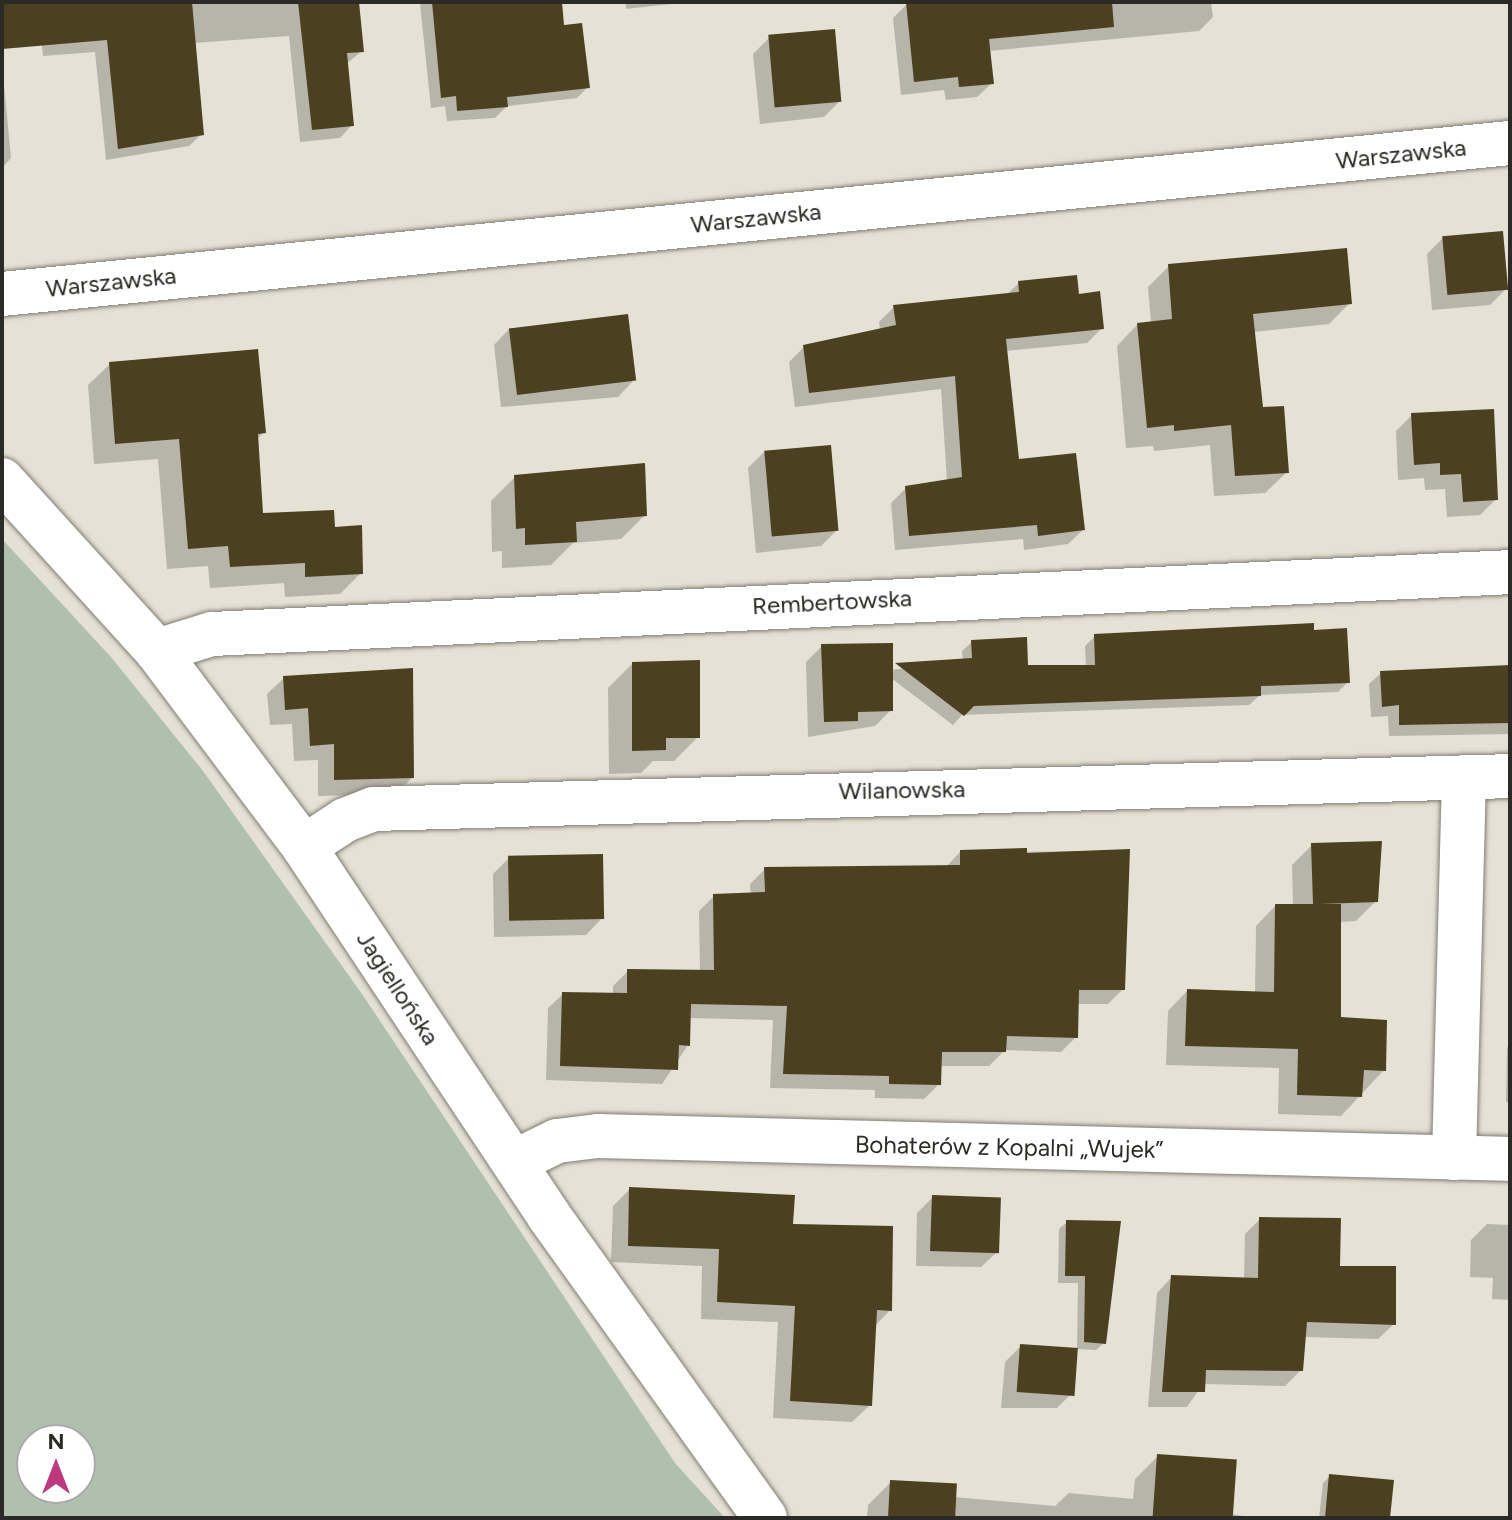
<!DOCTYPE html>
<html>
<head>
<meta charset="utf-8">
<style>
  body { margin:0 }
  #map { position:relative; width:1512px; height:1520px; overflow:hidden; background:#e5e1d5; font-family:Figtree,sans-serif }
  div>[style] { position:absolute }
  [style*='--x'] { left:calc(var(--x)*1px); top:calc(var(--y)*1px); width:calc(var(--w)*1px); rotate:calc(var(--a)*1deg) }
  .green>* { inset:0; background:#afc1ac }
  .shadow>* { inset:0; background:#0003 }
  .building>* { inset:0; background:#4b4120; transform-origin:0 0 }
  .roads { filter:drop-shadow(0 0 2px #807c71) drop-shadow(0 0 2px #807c71) }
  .minor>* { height:44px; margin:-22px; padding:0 22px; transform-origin:22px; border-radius:22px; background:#fff }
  span { translate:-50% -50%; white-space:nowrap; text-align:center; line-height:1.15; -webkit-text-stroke:8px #fff; paint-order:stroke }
  .street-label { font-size:24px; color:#2c2a26 }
  .frame { position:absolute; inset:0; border:4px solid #2c2a26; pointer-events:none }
  .north { position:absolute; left:16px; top:1424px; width:80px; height:80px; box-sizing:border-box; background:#fff; border:2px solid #abaaa8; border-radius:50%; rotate:0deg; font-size:22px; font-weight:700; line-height:32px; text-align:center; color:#2c2a26 }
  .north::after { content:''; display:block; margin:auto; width:28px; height:36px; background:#bc397f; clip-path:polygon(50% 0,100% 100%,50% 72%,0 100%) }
</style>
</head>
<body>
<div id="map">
  <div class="green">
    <i style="clip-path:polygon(evenodd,2px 539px,111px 657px,203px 771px,362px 994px,675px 1463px,725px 1518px,2px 1518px,2px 539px,32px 1440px,80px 1440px,80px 1488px,32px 1488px,32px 1440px)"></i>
  </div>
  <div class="shadow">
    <i style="clip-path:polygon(74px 2px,357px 2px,362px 51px,346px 64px,352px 125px,340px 138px,300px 142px,289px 36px,193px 43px,202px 134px,189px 146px,106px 160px,95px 52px,43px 56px,39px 16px)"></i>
    <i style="clip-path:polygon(407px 2px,560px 2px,562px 28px,588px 87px,577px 98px,507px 106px,495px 118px,447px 121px,445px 106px,431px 108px,420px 4px)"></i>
    <i style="clip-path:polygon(626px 2px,689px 2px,626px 9px)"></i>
    <i style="clip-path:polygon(1211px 2px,1213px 17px,1199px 31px,988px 51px,992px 83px,977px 97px,946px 100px,944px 90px,901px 95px,893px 18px,907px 4px)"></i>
    <i style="clip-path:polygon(769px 38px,840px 101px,824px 117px,760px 124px,753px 54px)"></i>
    <i style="clip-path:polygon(2px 64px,11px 158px,2px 168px)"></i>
    <i style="clip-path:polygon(1443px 238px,1506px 289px,1490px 305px,1432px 310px,1427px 254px)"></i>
    <i style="clip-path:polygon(1169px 266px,1350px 303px,1329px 324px,1253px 332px,1261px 409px,1287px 472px,1265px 493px,1214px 496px,1210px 445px,1154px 451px,1153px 446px,1126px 448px,1117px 346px,1138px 324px,1151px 323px,1148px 287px)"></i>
    <i style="clip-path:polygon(1019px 283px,1077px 296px,1102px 328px,1087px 343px,1005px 351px,1017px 461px,1083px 530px,1068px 544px,1024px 550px,1023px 539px,895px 550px,891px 503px,906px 488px,947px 481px,941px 389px,795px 407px,789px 362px,804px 347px,880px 330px,879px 322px,894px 307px,1006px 295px)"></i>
    <i style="clip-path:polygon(510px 328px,634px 380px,618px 397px,501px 407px,494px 345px)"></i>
    <i style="clip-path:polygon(110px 364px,264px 432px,256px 440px,262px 515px,333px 529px,361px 573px,340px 594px,285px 597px,284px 583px,210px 588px,208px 566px,167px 569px,158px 459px,94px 464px,88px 385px)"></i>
    <i style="clip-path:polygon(1412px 415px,1496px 499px,1480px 515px,1447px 517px,1445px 489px,1425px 490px,1424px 478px,1398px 480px,1396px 431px)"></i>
    <i style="clip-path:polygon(764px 452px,837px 530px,821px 546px,756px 553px,748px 468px)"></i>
    <i style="clip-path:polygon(515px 477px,645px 515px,621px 539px,573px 543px,551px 565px,502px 568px,502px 551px,492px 552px,491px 501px)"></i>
    <i style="clip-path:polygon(1312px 632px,1347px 683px,1338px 692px,1260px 695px,1249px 705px,962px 715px,953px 725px,891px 678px,891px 710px,875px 726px,808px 737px,806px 662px,822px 646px,891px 670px,963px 661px,962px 651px,972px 642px,1026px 667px,1086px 667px,1085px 646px,1095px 636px)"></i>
    <i style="clip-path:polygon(632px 664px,698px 737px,674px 761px,653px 761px,641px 773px,609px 774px,608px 688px)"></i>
    <i style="clip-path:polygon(1510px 668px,1510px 734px,1389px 736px,1388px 716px,1371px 717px,1369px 684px,1381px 673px)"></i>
    <i style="clip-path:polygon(284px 678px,412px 778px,395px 794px,318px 796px,318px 760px,294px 761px,292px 724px,270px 725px,267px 694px)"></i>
    <i style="clip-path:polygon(1312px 845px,1376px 901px,1356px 921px,1339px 922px,1339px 1019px,1384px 1070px,1341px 1116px,1278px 1114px,1279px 1068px,1166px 1065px,1168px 1011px,1187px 991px,1255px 993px,1256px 926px,1275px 906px,1293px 906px,1292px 865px)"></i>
    <i style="clip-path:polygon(1128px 851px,1123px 989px,1108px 1004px,1076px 1004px,1076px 1037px,1061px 1052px,1005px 1050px,989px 1066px,940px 1066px,939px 1084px,924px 1099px,875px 1098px,875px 1090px,770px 1088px,773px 1020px,689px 1018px,688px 1045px,662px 1084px,546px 1080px,548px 1008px,563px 994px,613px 995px,613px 986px,628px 971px,700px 972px,699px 911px,714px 896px,751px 895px,750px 884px,765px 869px,945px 868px,960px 852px)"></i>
    <i style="clip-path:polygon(509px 858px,602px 918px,586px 935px,494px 937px,493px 874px)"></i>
    <i style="clip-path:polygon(1510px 1044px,1510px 1102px,1506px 1102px,1507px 1048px)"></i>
    <i style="clip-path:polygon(630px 1189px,791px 1226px,890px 1310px,874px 1327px,870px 1405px,852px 1422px,773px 1418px,778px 1322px,701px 1319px,702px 1266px,611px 1262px,613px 1206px)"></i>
    <i style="clip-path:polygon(933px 1197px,998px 1251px,981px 1267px,916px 1266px,917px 1213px)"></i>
    <i style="clip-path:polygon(1260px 1219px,1338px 1268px,1394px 1324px,1378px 1339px,1303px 1337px,1301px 1370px,1285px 1386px,1203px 1384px,1187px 1407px,1148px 1407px,1157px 1293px,1172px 1277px,1244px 1280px,1245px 1234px)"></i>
    <i style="clip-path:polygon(1067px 1222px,1119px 1223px,1104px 1343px,1096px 1350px,1077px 1349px,1078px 1283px,1058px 1283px,1059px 1229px)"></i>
    <i style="clip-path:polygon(1487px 1224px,1510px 1225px,1510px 1300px,1492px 1299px,1493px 1278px,1470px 1277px,1471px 1240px)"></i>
    <i style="clip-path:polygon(1021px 1346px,1073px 1392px,1057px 1408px,1001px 1408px,1005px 1362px)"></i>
    <i style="clip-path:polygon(1158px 1456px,1231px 1514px,1257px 1518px,867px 1518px,868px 1505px,891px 1482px,954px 1497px,1055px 1506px,1069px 1493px,1133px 1499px,1135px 1479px)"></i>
    <i style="clip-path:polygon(1330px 1476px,1388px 1518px,1319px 1518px,1323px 1483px)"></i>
  </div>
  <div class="building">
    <i style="clip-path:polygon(2px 2px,192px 2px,204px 135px,118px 149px,107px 40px,2px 49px)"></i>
    <i style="clip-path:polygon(298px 2px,359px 2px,364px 52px,347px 53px,354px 126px,312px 130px)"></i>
    <i style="clip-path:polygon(432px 2px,562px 2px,564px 25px,582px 23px,590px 88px,507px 97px,508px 107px,457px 111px,456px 96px,441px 98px)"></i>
    <i style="clip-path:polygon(906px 2px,1112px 2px,1114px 27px,989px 39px,994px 84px,959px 87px,958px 77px,914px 82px)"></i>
    <i style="left:835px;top:29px;width:73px;height:67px;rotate:85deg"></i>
    <i style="left:1503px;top:231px;width:59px;height:61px;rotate:85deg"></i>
    <i style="clip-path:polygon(1347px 248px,1352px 304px,1253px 314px,1263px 407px,1284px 406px,1289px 473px,1235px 476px,1231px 425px,1174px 431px,1174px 425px,1147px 428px,1137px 323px,1172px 319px,1168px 264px)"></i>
    <i style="clip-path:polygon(1077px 275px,1079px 294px,1100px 291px,1104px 329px,1006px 339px,1019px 459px,1076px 453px,1085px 530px,1038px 536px,1037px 525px,909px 536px,905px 486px,962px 477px,955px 376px,809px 393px,803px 345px,896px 325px,893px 305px,1019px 292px,1018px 281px)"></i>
    <i style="left:628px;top:314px;width:67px;height:120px;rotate:83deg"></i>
    <i style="clip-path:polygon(258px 349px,266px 433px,258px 434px,263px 513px,334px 510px,335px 527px,362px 525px,363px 574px,305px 577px,305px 563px,230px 567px,228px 546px,188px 549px,179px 439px,115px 444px,109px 362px)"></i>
    <i style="clip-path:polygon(1494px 409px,1498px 500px,1463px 502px,1461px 474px,1440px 475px,1440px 463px,1414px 465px,1411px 413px)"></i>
    <i style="left:831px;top:445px;width:86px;height:67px;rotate:85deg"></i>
    <i style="clip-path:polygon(645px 463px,647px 516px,576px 522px,577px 542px,525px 545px,525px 528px,516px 529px,514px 475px)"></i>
    <i style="clip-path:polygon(1314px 623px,1314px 630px,1347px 628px,1350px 683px,1261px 686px,1261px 696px,974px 706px,964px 716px,895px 663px,972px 658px,971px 640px,1027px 637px,1028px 665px,1095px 665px,1094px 634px)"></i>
    <i style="clip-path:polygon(893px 643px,893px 711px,858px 712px,858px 721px,824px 722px,821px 644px)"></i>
    <i style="clip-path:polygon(700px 660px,700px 738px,666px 738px,666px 750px,632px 751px,632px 662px)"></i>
    <i style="clip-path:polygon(1510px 665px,1510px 723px,1399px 725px,1399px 705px,1382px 707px,1380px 671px)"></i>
    <i style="clip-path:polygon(413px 668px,414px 778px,334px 780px,334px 744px,310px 746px,308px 708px,285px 710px,283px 676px)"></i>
    <i style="clip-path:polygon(1382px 841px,1378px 902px,1320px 904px,1341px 904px,1341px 1017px,1387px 1020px,1386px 1071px,1364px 1070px,1362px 1097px,1297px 1095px,1298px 1049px,1185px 1046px,1187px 989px,1274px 992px,1275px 904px,1313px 904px,1311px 843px)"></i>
    <i style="clip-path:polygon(1027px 848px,1027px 853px,1130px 849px,1125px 990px,1079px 990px,1078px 1038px,1007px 1036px,1006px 1052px,942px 1052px,941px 1085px,889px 1084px,889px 1076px,783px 1074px,787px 1006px,691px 1004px,690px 1046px,679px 1045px,678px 1070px,560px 1066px,562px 992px,627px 993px,627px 969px,714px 970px,713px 894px,765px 892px,764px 867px,960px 865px,960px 850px)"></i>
    <i style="left:603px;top:854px;width:65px;height:95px;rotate:89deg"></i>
    <i style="clip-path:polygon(629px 1187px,795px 1195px,793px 1224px,893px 1226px,892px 1311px,877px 1310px,872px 1406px,790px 1401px,795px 1306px,717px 1302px,719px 1249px,628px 1246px)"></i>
    <i style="left:932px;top:1195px;width:69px;height:56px;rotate:2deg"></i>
    <i style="clip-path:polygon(1259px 1217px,1341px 1218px,1340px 1266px,1396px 1266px,1396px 1325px,1307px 1322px,1303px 1371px,1206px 1370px,1205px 1392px,1162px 1392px,1171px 1275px,1258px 1278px)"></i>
    <i style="clip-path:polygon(1066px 1220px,1121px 1221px,1106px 1344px,1084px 1342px,1085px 1276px,1065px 1276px)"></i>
    <i style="left:1020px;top:1344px;width:58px;height:48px;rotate:4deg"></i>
    <i style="left:1157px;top:1454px;width:80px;height:64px;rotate:4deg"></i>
    <i style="clip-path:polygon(1329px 1474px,1394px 1480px,1390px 1518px,1325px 1518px)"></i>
    <i style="left:890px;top:1480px;width:67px;height:38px;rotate:3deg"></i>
  </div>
  <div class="roads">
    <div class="minor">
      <i style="--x:2;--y:294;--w:1516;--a:-5.72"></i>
      <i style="--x:2;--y:480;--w:231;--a:47.8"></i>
      <i style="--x:157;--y:651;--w:245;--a:53.1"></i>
      <i style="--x:304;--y:847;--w:443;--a:56.4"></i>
      <i style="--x:549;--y:1216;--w:371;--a:54.4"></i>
      <i style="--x:157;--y:651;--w:58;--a:-17.2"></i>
      <i style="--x:212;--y:634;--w:1299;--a:-2.73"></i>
      <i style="--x:304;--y:847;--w:49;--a:-33.4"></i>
      <i style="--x:345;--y:820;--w:31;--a:-21"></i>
      <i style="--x:374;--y:809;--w:1136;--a:-1.66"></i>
      <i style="--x:1454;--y:1158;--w:381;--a:-88.5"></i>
      <i style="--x:514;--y:1162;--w:48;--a:-26"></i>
      <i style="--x:557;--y:1141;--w:41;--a:-7"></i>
      <i style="--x:598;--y:1136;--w:912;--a:1.44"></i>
    </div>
  </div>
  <div class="street-label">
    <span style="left:1401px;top:154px;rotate:-6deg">Warszawska</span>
    <span style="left:756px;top:218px;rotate:-6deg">Warszawska</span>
    <span style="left:111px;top:282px;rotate:-6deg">Warszawska</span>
    <span style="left:832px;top:602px;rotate:-3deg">Rembertowska</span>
    <span style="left:902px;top:790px;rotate:-1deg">Wilanowska</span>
    <span style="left:398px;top:988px;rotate:57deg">Jagiellońska</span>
    <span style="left:1009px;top:1147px;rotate:1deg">Bohaterów z Kopalni „Wujek”</span>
  </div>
  <div class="frame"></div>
  <div class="north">N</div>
</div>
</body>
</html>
